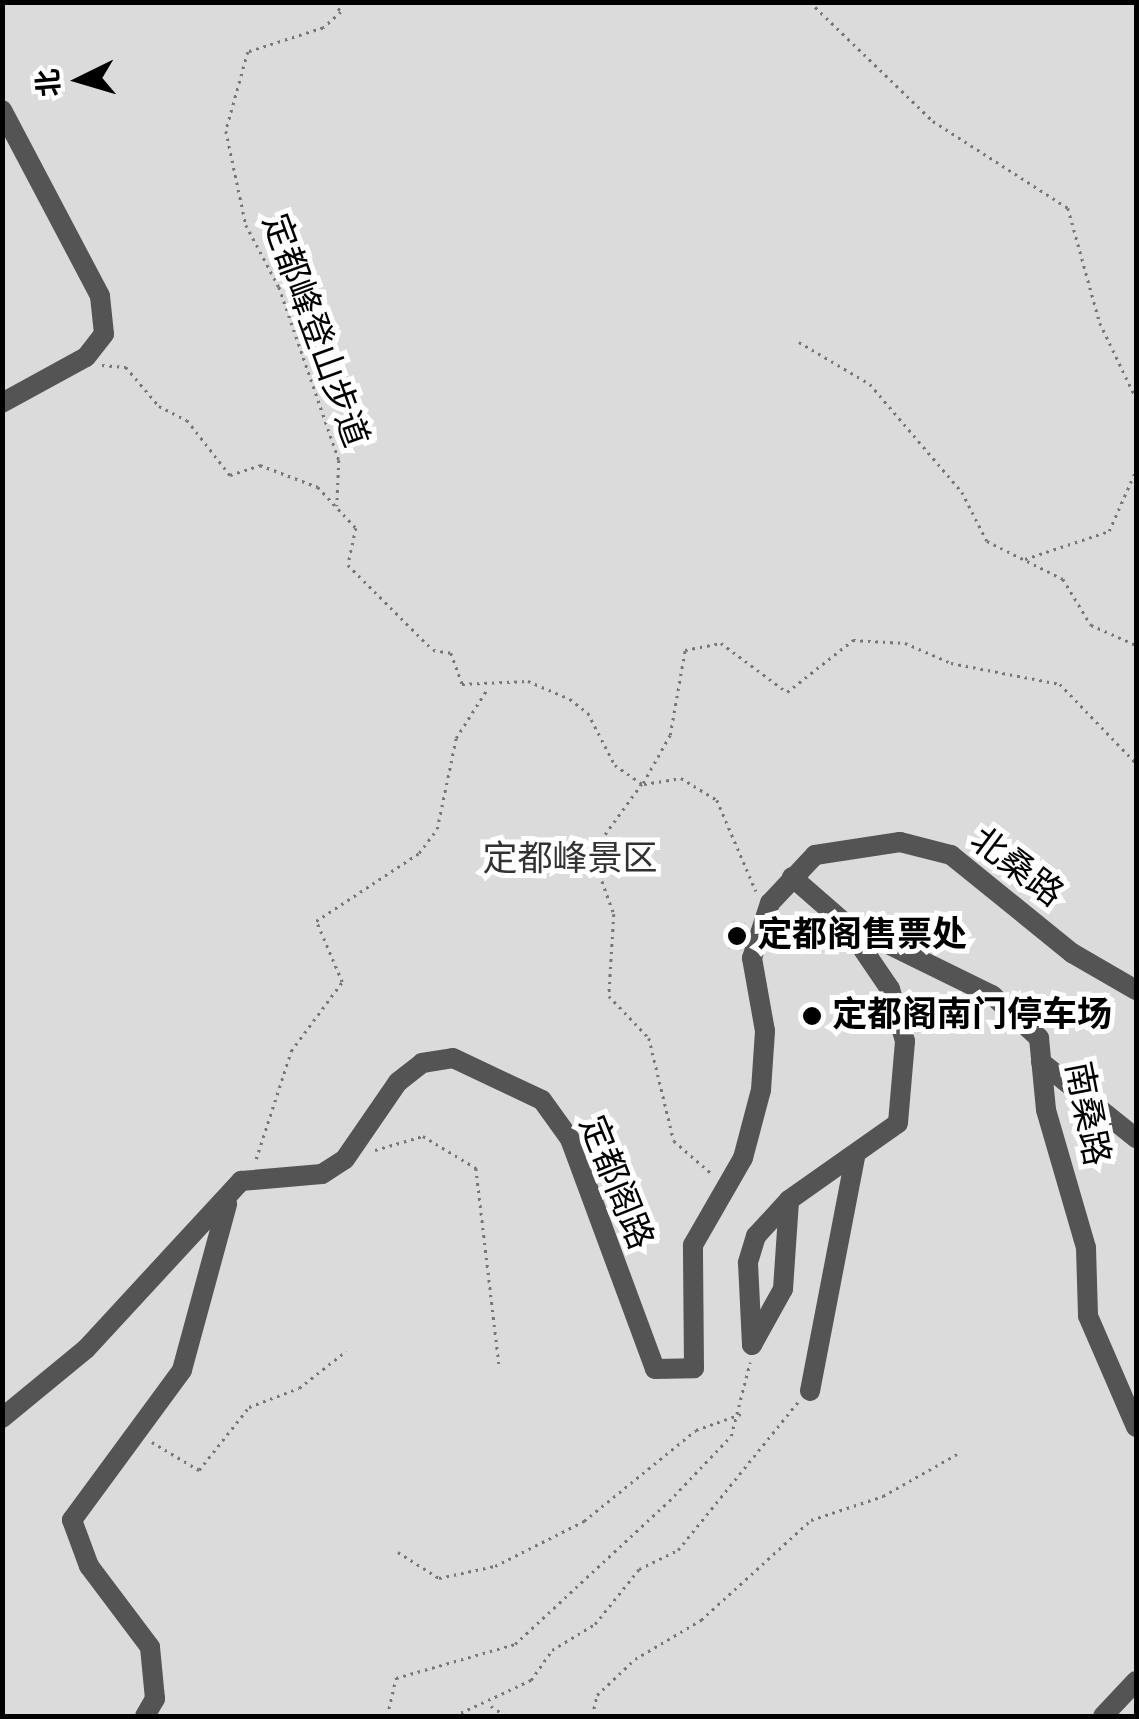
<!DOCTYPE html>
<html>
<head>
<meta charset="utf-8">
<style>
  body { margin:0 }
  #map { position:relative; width:1139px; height:1719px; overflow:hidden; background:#fff; font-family:"Alegreya Sans","Noto Sans SC",sans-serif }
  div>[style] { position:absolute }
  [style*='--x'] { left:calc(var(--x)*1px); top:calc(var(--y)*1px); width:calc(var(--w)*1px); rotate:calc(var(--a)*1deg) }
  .green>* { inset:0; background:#dbdbdb; transform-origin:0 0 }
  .building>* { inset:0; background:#c4c4c4; transform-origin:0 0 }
  .path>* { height:2.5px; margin-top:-1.25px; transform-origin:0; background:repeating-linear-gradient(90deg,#767676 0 2.5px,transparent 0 7.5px) }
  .minor>* { height:20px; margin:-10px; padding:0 10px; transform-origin:10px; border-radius:10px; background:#545454 }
  .dots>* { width:28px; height:28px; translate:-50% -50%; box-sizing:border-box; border:5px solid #fff; border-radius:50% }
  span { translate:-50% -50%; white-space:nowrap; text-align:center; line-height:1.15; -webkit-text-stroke:10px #fff; paint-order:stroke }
  .street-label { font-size:35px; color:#000 }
  .park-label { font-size:35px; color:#323232 }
  .poi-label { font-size:35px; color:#000; font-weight:700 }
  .left { translate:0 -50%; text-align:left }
  .frame { position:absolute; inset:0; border:5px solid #000; pointer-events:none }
  .north { position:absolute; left:30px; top:30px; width:100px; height:100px; -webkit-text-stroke:8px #fff; paint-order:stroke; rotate:265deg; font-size:28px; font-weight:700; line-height:40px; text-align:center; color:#000 }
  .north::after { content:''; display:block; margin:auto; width:35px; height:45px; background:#000; clip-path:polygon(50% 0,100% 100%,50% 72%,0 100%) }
</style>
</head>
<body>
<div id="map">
  <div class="green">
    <i style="left:3px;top:3px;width:1133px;height:1713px"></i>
  </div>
  <div class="building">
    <i style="left:732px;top:921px;width:14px;height:28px;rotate:8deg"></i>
  </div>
  <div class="path">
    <i style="--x:334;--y:2;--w:12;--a:55"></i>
    <i style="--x:341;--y:12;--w:24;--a:138"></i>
    <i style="--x:323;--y:28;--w:79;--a:162.3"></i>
    <i style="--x:248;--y:52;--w:82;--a:105.6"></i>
    <i style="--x:226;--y:131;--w:96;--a:78"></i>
    <i style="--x:246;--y:225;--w:70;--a:62"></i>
    <i style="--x:279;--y:287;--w:183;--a:70.9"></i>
    <i style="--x:339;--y:460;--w:46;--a:92.5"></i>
    <i style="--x:810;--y:2;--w:171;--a:44.1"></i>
    <i style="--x:933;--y:121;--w:161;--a:32.8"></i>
    <i style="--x:1068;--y:208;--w:119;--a:74.5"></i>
    <i style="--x:1100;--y:323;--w:83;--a:64.4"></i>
    <i style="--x:799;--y:342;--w:82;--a:30.6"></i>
    <i style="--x:870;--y:384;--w:142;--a:49.6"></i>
    <i style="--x:962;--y:492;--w:55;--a:63"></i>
    <i style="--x:987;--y:541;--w:85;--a:26.6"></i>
    <i style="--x:1063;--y:579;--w:54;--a:58.7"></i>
    <i style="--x:1091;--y:625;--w:49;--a:24"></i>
    <i style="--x:102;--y:365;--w:24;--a:5"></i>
    <i style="--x:126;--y:367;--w:51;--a:49.8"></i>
    <i style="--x:159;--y:406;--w:31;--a:27"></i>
    <i style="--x:187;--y:420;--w:70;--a:52"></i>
    <i style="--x:230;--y:475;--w:32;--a:-18"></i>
    <i style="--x:260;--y:465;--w:62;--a:20.8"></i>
    <i style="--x:318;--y:487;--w:56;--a:47.2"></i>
    <i style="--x:356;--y:528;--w:38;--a:102"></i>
    <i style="--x:348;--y:565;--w:120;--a:45"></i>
    <i style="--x:433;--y:650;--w:18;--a:9"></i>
    <i style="--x:451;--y:653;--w:33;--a:70"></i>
    <i style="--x:462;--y:684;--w:66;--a:-2.6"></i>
    <i style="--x:528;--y:681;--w:46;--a:23.2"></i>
    <i style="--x:570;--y:699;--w:23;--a:38"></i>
    <i style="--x:588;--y:713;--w:59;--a:62.6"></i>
    <i style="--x:615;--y:765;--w:33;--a:35"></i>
    <i style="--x:642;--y:784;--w:85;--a:125.9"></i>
    <i style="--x:592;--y:853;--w:65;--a:70.2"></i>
    <i style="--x:614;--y:914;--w:82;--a:93.5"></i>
    <i style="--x:609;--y:996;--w:58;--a:46.4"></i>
    <i style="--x:649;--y:1038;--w:106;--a:76.4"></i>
    <i style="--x:674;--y:1141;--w:50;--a:41"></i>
    <i style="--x:1025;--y:559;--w:89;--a:-18.4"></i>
    <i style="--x:1109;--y:531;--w:67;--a:-66.1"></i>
    <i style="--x:643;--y:783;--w:55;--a:-60.6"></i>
    <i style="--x:670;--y:735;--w:86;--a:-80"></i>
    <i style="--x:685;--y:650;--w:37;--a:-11"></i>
    <i style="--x:721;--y:643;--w:82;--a:36.6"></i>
    <i style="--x:787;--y:692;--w:84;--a:-38.2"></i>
    <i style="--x:853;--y:640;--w:52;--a:3.3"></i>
    <i style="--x:905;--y:643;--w:50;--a:23.5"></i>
    <i style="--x:951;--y:663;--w:111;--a:10.9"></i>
    <i style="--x:1060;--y:684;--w:110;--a:46.1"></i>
    <i style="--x:644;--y:784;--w:37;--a:-9"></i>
    <i style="--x:681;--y:778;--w:42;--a:31.4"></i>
    <i style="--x:717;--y:800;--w:99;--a:66.8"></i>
    <i style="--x:375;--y:1150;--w:50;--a:-16.3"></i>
    <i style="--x:423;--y:1136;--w:62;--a:31.1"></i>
    <i style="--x:476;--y:1168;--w:197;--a:83.3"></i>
    <i style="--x:256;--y:1159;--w:114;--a:-72"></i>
    <i style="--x:291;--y:1051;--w:86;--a:-53.5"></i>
    <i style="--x:342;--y:982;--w:66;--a:-113.1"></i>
    <i style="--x:316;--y:921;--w:123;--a:-33.4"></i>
    <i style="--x:419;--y:853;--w:30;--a:-53"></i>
    <i style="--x:437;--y:829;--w:93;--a:-78.2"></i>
    <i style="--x:456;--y:738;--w:59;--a:-57.4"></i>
    <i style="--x:152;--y:1442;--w:55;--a:30.8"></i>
    <i style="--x:199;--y:1470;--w:80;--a:-51.6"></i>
    <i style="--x:249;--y:1407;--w:53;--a:-20.8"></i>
    <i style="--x:299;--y:1388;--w:60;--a:-38.2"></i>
    <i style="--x:398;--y:1552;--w:49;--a:32.4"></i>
    <i style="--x:439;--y:1578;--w:57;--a:-12.1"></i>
    <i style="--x:495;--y:1566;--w:100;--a:-26.8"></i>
    <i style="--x:584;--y:1521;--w:144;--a:-39.1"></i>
    <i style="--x:696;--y:1430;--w:48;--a:-19.6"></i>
    <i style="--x:491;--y:1706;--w:18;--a:34"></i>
    <i style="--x:387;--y:1716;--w:39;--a:-77"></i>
    <i style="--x:396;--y:1678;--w:124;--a:-15.9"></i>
    <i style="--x:515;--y:1644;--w:210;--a:-42.9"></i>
    <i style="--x:669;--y:1501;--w:90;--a:-46.4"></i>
    <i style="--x:731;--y:1436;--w:76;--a:-75.6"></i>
    <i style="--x:454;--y:1716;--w:85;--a:-25.1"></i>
    <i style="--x:531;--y:1680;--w:37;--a:-55"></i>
    <i style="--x:552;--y:1650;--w:50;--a:-31.2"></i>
    <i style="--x:595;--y:1624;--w:70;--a:-51.3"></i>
    <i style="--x:639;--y:1569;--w:43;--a:-26"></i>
    <i style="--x:678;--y:1550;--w:191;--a:-51"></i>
    <i style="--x:592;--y:1716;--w:22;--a:-77"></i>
    <i style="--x:597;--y:1695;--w:52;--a:-43.5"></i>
    <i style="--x:635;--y:1659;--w:77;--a:-30.6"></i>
    <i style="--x:701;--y:1620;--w:149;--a:-42.3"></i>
    <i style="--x:811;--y:1520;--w:76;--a:-18.4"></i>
    <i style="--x:883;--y:1496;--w:85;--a:-29.6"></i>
  </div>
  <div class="minor">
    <i style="--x:2;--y:110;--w:210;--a:62.2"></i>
    <i style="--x:100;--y:296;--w:38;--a:84"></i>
    <i style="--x:104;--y:334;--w:29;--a:128"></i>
    <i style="--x:86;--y:357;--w:96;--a:151.3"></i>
    <i style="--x:792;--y:877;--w:70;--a:41"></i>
    <i style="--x:845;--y:923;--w:164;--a:26.1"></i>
    <i style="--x:992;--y:995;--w:64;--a:42.5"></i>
    <i style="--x:1039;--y:1038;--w:72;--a:84.4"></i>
    <i style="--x:1046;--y:1110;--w:144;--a:73.8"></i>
    <i style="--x:1086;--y:1248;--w:68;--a:88.3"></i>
    <i style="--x:1088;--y:1316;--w:121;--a:66.6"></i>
    <i style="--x:1041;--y:1062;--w:122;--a:38.7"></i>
    <i style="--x:789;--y:1200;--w:49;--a:132.5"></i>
    <i style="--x:756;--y:1236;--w:28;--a:107"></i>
    <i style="--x:748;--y:1263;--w:82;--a:87.2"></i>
    <i style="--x:752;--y:1345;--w:64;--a:-61"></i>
    <i style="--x:783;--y:1289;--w:89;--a:-86.1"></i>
    <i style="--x:789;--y:1200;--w:133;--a:-35.2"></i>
    <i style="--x:898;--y:1123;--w:82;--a:-85.1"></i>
    <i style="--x:905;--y:1041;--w:54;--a:-106.1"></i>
    <i style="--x:890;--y:989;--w:73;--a:-124.3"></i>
    <i style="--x:810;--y:1391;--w:238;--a:-79.1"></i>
    <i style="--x:2;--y:1418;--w:109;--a:-39.4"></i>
    <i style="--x:86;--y:1349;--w:229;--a:-47.3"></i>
    <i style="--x:241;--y:1181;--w:81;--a:-4.9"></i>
    <i style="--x:322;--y:1174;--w:27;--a:-33"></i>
    <i style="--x:345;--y:1159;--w:93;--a:-55.5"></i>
    <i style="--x:398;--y:1082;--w:31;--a:-38"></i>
    <i style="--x:422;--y:1063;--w:31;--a:-9"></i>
    <i style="--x:453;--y:1058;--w:98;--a:25.3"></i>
    <i style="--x:542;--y:1100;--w:48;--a:54.3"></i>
    <i style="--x:570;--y:1139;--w:245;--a:69.7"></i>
    <i style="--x:655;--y:1369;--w:39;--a:-1"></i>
    <i style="--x:694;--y:1368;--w:123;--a:-90.5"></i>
    <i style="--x:693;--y:1245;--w:100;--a:-60.1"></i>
    <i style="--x:743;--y:1158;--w:70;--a:-75.2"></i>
    <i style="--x:761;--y:1090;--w:59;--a:-86.1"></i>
    <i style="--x:765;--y:1031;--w:74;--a:-100.1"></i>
    <i style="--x:752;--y:958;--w:58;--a:-71.9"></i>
    <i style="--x:770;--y:903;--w:66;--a:-46.8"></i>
    <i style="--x:815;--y:855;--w:86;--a:-8.7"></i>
    <i style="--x:900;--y:842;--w:53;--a:14.3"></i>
    <i style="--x:951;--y:855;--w:156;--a:39"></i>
    <i style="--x:1072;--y:953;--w:74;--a:30"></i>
    <i style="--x:145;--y:1716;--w:20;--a:-60"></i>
    <i style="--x:155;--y:1699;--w:52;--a:-95.5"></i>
    <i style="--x:150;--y:1647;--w:101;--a:-127"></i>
    <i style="--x:89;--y:1566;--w:49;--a:-110.3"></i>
    <i style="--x:72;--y:1520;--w:186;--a:-53.7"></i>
    <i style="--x:182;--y:1370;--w:172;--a:-74.8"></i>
    <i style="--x:1103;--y:1716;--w:48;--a:-46.7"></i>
  </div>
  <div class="dots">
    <i style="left:737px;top:936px;background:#000"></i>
    <i style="left:812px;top:1016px;background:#000"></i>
  </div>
  <div class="street-label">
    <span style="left:314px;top:331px;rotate:70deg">定都峰登山步道</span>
    <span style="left:1016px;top:868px;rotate:37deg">北桑路</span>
    <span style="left:1086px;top:1114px;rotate:79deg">南桑路</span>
    <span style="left:615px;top:1183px;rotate:68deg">定都阁路</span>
  </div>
  <div class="park-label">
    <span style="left:570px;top:860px">定都峰景区</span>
  </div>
  <div class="poi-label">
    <span class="left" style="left:757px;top:936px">定都阁售票处</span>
    <span class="left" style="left:832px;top:1016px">定都阁南门停车场</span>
  </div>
  <div class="frame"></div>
  <div class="north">北</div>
</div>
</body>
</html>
